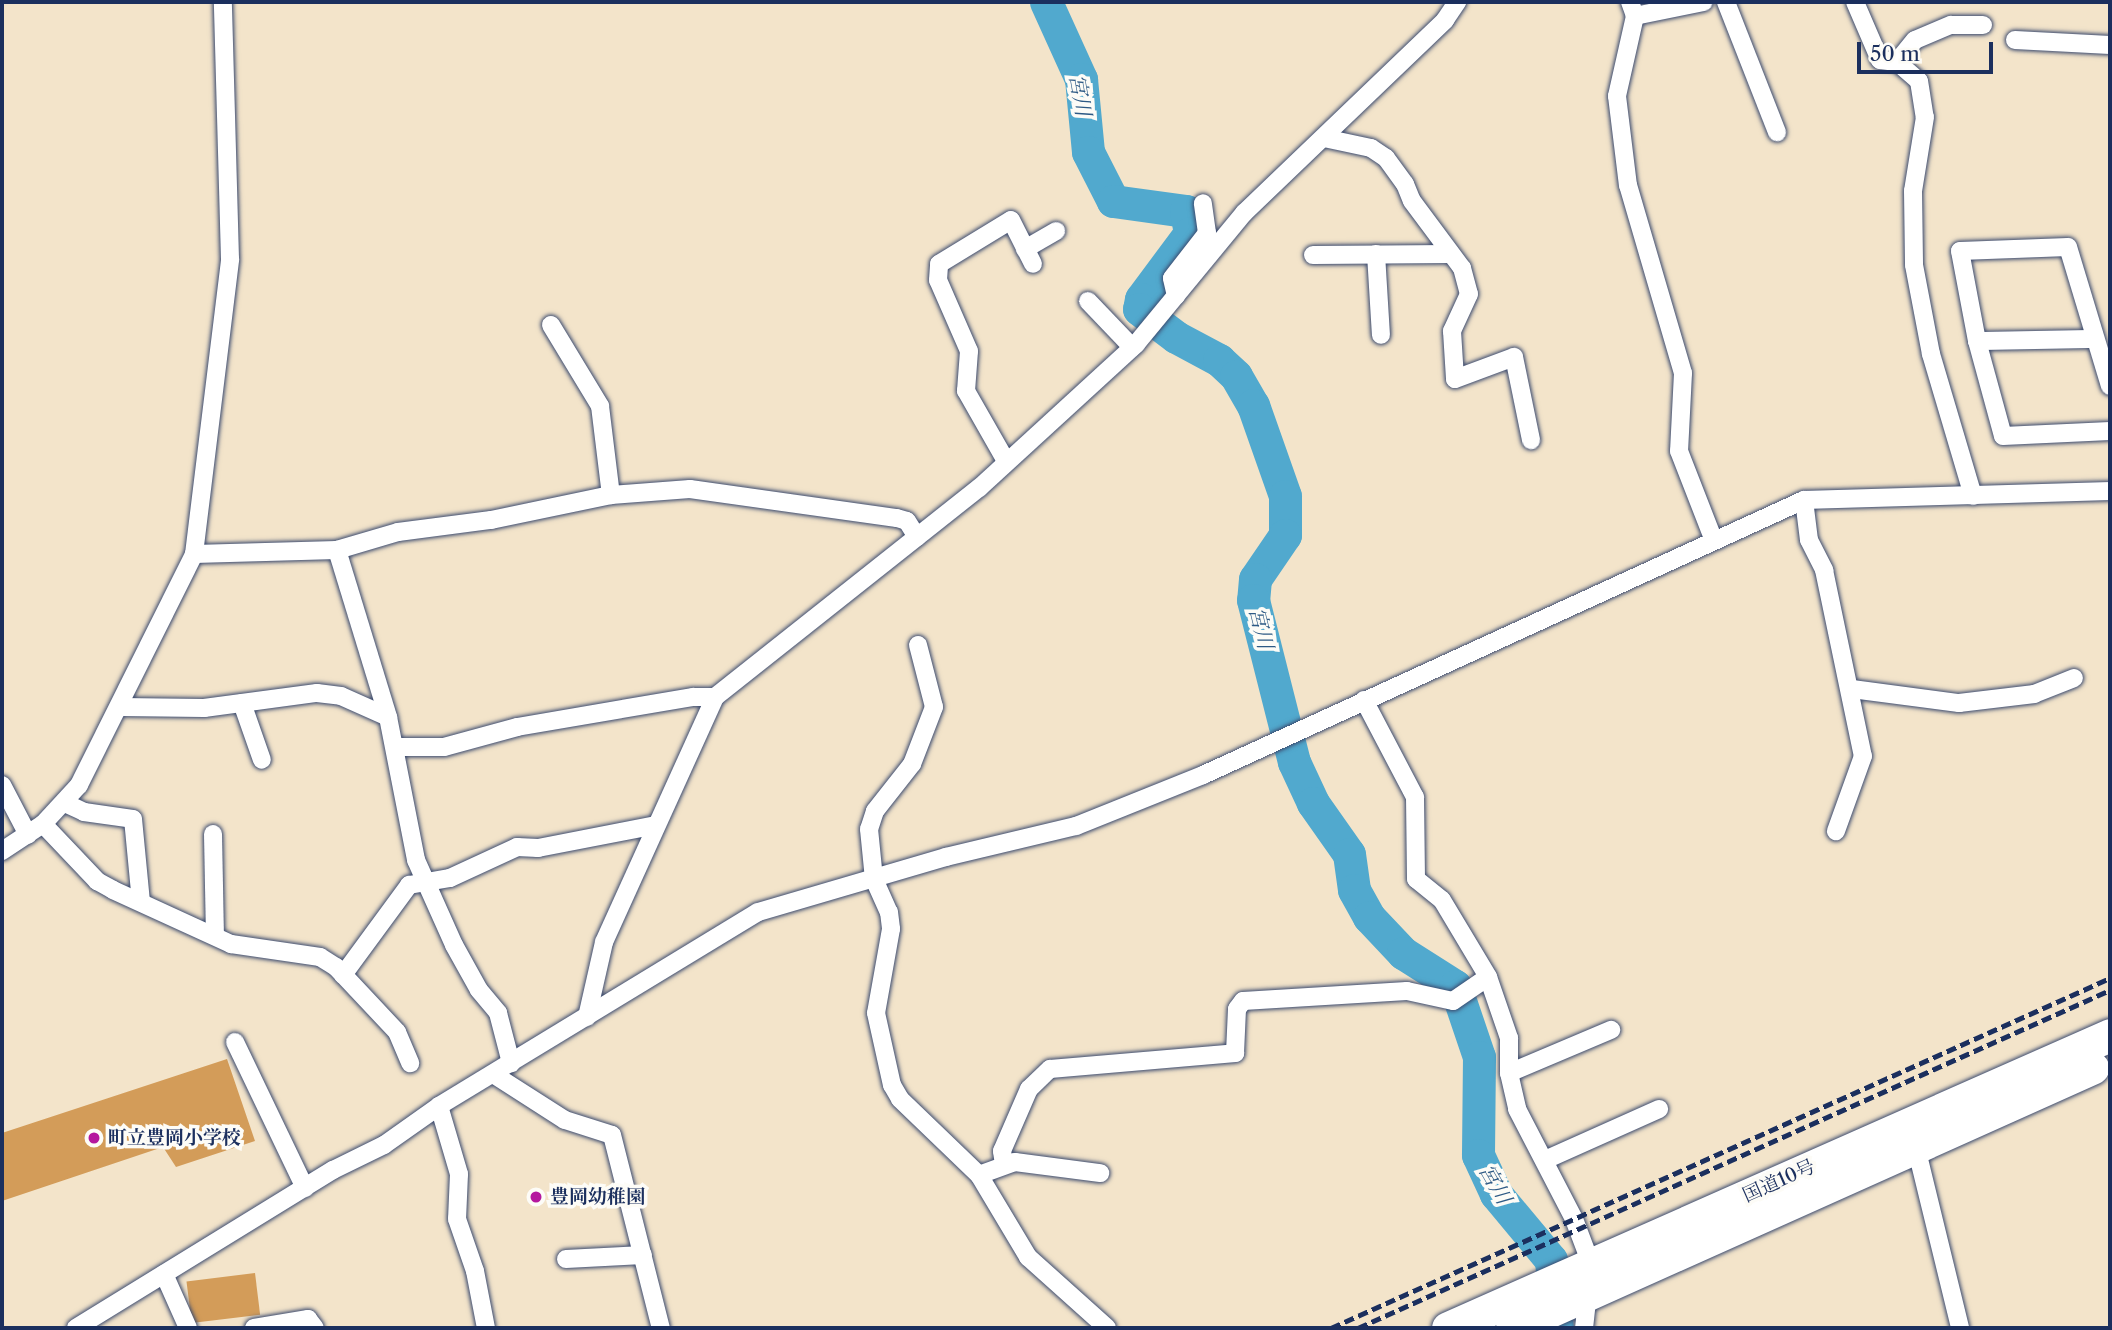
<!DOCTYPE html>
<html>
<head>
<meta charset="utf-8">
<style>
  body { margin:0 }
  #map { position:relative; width:2112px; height:1330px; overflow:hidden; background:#f3e4ca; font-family:"Libre Caslon Text","Noto Serif JP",serif }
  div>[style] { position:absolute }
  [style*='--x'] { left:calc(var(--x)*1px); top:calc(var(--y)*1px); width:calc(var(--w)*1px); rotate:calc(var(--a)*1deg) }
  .river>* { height:33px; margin:-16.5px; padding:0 16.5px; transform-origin:16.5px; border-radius:16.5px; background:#51a9ce }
  .building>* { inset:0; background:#d39c59; transform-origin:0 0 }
  .roads { filter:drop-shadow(0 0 2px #3b4a6e) drop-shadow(0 0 2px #3b4a6e) }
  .street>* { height:18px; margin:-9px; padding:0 9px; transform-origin:9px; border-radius:9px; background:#fff }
  .highway>* { height:33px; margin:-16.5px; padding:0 16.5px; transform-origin:16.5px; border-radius:16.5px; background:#fff }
  .rail>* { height:5px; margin-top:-2.5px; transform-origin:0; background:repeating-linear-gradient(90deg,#1b2f5e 0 10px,transparent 0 15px) }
  .dots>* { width:19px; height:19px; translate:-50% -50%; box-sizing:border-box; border:4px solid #fdfcf7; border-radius:50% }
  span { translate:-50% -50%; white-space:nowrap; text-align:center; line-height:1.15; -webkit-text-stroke:7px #fdfcf7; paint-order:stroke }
  .poi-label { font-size:19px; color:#1b2f5e; font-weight:700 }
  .left { translate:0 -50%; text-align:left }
  .street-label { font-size:19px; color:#1b2f5e }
  .water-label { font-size:21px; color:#2e5a85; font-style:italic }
  .frame { position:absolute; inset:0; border:4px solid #1b2f5e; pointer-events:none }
  .scale { position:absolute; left:1857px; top:42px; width:136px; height:32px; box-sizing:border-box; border:4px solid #1b2f5e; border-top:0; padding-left:9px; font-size:21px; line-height:24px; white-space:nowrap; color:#1b2f5e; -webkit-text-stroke:5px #fdfcf7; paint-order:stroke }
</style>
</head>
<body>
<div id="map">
  <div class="river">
    <i style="--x:1046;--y:2;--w:85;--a:65.6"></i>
    <i style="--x:1081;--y:79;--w:73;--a:84.5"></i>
    <i style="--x:1088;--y:152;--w:55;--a:63"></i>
    <i style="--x:1113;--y:201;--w:74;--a:7.8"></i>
    <i style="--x:1186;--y:211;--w:22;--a:80"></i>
    <i style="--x:1190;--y:233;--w:82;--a:126.6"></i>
    <i style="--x:1141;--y:299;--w:10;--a:101"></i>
    <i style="--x:1139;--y:309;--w:46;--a:37.1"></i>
    <i style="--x:1176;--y:337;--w:49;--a:28.1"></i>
    <i style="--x:1219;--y:360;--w:23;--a:43"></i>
    <i style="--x:1236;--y:376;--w:34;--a:60"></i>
    <i style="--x:1253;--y:405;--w:96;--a:70.6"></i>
    <i style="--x:1285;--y:496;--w:39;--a:90"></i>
    <i style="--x:1285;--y:535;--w:53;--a:124.3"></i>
    <i style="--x:1255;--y:579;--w:21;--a:95"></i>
    <i style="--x:1253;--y:600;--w:167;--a:75.8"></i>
    <i style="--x:1294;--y:762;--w:45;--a:65.1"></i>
    <i style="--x:1313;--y:803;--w:62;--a:54.8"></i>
    <i style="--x:1349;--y:854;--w:36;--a:82"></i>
    <i style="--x:1354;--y:890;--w:31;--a:61"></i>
    <i style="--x:1369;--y:917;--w:50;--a:46.6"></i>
    <i style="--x:1403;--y:953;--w:62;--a:32.4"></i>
    <i style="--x:1455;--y:986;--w:75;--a:71.3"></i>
    <i style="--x:1479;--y:1057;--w:98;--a:90.6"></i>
    <i style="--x:1478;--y:1155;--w:43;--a:65.2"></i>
    <i style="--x:1496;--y:1194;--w:86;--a:50.2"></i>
    <i style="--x:1551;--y:1260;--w:68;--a:85"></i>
  </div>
  <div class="building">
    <i style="clip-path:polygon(227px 1059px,255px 1141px,176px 1167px,163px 1147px,2px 1201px,2px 1133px)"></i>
    <i style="left:255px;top:1273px;width:42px;height:69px;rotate:83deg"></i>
  </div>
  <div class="roads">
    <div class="street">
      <i style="--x:1630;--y:2;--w:15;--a:70"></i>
      <i style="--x:1635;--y:16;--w:82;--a:102.7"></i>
      <i style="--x:1617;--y:96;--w:90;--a:83"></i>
      <i style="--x:1628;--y:185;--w:196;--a:73.7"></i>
      <i style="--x:1683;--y:373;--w:78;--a:92.9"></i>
      <i style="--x:1679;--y:451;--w:93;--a:68.7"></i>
      <i style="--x:1726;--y:2;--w:140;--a:68.6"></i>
      <i style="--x:1855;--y:2;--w:63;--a:66.7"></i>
      <i style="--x:1880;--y:60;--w:17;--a:7"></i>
      <i style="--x:1897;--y:62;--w:29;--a:41"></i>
      <i style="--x:1919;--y:81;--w:36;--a:81"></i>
      <i style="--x:1925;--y:117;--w:75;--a:99.2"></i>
      <i style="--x:1913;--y:191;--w:74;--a:89.2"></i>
      <i style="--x:1914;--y:265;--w:91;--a:79.2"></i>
      <i style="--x:1931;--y:354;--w:148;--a:73.5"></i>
      <i style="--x:1635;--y:16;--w:70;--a:-11.5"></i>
      <i style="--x:2015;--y:40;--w:95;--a:3"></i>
      <i style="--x:1897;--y:62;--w:28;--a:-51"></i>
      <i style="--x:1915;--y:40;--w:39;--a:-23"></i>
      <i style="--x:1951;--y:25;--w:32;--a:0"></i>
      <i style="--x:1324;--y:138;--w:48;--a:12"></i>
      <i style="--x:1371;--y:148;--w:18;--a:34"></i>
      <i style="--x:1386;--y:158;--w:32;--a:54"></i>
      <i style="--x:1405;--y:184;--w:18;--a:68"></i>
      <i style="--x:1412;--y:201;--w:84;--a:53.3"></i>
      <i style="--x:1462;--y:268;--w:27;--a:75"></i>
      <i style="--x:1469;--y:294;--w:41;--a:114.7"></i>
      <i style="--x:1452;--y:331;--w:48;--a:86.4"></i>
      <i style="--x:1455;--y:379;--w:63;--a:-20.4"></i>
      <i style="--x:1514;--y:357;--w:85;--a:78.4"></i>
      <i style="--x:1025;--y:249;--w:36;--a:-30"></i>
      <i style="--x:1376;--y:254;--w:81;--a:86.5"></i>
      <i style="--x:1313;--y:255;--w:138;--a:-0.4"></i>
      <i style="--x:1176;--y:296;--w:18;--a:-103"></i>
      <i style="--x:1172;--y:278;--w:57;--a:-52.1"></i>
      <i style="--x:1207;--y:233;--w:30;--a:-98"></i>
      <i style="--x:1088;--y:301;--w:64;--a:46.3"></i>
      <i style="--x:551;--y:325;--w:95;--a:58.8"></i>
      <i style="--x:600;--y:406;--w:90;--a:83"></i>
      <i style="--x:1977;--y:341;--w:117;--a:-1"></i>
      <i style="--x:2110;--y:386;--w:145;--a:-106.8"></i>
      <i style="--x:2068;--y:247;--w:108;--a:177.9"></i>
      <i style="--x:1960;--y:251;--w:92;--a:79.3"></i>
      <i style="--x:1977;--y:341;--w:98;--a:74.7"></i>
      <i style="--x:2003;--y:436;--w:107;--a:-2.7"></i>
      <i style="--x:1006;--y:461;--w:81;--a:-119.7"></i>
      <i style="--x:966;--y:391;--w:40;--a:-85.7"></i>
      <i style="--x:969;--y:351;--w:77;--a:-113.6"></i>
      <i style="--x:938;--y:280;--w:16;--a:-86"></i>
      <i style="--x:939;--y:264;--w:84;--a:-31.4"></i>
      <i style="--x:1011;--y:220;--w:49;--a:63.4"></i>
      <i style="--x:1804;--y:500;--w:40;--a:82.9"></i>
      <i style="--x:1809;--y:540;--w:34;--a:63"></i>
      <i style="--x:1824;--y:570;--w:190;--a:78.2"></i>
      <i style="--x:1863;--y:756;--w:80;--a:109.8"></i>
      <i style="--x:337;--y:550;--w:175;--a:73"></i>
      <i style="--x:388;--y:717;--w:146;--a:78.9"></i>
      <i style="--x:416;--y:860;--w:93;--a:65.9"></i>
      <i style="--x:454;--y:945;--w:51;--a:60.9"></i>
      <i style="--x:479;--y:990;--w:30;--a:50"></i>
      <i style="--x:498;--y:1013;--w:52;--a:75.4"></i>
      <i style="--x:194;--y:554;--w:143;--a:-1.6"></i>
      <i style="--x:337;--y:550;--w:64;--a:-16.4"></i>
      <i style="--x:398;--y:532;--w:94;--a:-7.4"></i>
      <i style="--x:491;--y:520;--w:123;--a:-11.8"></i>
      <i style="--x:611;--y:495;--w:79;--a:-4.3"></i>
      <i style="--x:690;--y:489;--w:209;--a:8"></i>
      <i style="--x:897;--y:518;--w:10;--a:17"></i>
      <i style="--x:907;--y:521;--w:19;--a:58"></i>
      <i style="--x:918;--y:645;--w:64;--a:75.5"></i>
      <i style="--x:934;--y:707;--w:61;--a:111.1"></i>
      <i style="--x:912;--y:764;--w:60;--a:128.2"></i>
      <i style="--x:875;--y:811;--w:19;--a:108"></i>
      <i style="--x:869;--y:829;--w:50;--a:84.3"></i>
      <i style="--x:874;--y:879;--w:36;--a:66"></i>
      <i style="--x:889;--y:912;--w:17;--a:83"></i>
      <i style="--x:891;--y:929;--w:85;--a:100.1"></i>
      <i style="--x:876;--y:1013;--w:74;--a:77.5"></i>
      <i style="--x:892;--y:1085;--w:16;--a:60"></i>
      <i style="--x:900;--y:1099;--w:110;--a:43.9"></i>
      <i style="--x:979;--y:1175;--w:96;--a:59.1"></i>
      <i style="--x:1028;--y:1257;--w:106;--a:41.9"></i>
      <i style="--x:1852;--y:689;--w:108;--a:7.5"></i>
      <i style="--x:1959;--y:703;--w:76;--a:-6.8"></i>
      <i style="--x:2034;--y:694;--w:43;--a:-21.8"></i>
      <i style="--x:1364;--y:700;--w:110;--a:62.3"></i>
      <i style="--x:1415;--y:797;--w:82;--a:89.3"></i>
      <i style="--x:1416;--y:879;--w:33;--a:39"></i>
      <i style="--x:1442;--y:900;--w:90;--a:59.1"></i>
      <i style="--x:1488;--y:977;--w:65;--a:71"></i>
      <i style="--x:1509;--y:1038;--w:35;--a:90"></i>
      <i style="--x:1509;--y:1073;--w:37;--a:77"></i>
      <i style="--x:1517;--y:1109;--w:124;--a:62.6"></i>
      <i style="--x:1574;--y:1219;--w:48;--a:69.3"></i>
      <i style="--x:1591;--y:1264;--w:64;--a:96.2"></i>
      <i style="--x:242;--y:703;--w:60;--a:70.7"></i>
      <i style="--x:121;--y:707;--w:83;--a:0.7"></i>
      <i style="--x:204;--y:708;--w:114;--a:-7.6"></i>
      <i style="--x:317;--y:693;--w:24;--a:7"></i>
      <i style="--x:341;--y:696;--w:51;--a:24.1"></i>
      <i style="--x:395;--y:747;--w:49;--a:0"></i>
      <i style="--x:444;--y:747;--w:76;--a:-15.3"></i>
      <i style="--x:517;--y:727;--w:179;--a:-9.7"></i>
      <i style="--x:693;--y:697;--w:22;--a:0"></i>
      <i style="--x:2;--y:785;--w:56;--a:62.5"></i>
      <i style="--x:65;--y:803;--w:21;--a:25"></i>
      <i style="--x:84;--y:812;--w:49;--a:8.1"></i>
      <i style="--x:133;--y:819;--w:83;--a:84.5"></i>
      <i style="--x:43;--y:824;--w:79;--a:46.5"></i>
      <i style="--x:97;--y:881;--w:18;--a:29"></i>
      <i style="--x:113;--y:890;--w:130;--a:24.6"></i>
      <i style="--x:231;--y:944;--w:90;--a:8.3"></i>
      <i style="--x:320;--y:957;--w:19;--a:32"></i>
      <i style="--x:336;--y:967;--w:89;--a:46.8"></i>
      <i style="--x:397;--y:1032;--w:34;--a:67"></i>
      <i style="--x:213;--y:834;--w:101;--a:88.9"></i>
      <i style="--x:2;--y:851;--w:49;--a:-33.4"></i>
      <i style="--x:43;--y:824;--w:53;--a:-47.3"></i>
      <i style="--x:79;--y:785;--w:258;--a:-63.5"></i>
      <i style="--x:194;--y:554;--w:297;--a:-83"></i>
      <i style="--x:230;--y:259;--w:257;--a:-91.6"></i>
      <i style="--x:343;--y:975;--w:112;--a:-53.7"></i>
      <i style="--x:409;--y:885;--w:42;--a:-9.7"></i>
      <i style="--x:450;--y:878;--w:74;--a:-24.8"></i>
      <i style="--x:517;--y:847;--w:21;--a:3"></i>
      <i style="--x:538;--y:848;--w:120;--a:-11"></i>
      <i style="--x:587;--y:1017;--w:77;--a:-77.2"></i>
      <i style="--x:604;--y:942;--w:269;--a:-65.6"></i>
      <i style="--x:715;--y:697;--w:337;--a:-38.4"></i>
      <i style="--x:979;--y:488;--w:213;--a:-42.5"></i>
      <i style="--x:1136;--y:344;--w:170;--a:-50.5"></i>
      <i style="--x:1244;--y:213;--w:279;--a:-43.8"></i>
      <i style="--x:1445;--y:20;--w:22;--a:-56"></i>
      <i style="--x:235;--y:1042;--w:162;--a:64.4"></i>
      <i style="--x:1509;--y:1073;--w:111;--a:-22.9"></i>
      <i style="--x:493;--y:1074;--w:85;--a:32.6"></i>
      <i style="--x:565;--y:1120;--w:49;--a:17.7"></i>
      <i style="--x:612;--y:1135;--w:199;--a:75.8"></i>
      <i style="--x:439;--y:1106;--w:71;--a:73.6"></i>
      <i style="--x:459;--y:1174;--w:45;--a:92.5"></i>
      <i style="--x:457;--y:1219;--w:55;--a:70.9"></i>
      <i style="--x:475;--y:1271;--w:58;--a:79.1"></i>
      <i style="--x:1916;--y:1147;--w:186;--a:76.3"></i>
      <i style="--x:1545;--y:1160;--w:125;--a:-24.1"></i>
      <i style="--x:1004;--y:1164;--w:13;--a:-99"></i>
      <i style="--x:1002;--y:1151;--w:68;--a:-66.5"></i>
      <i style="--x:1029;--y:1089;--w:29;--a:-44"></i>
      <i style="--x:1050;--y:1069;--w:186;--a:-4.9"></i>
      <i style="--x:1235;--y:1053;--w:44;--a:-87.4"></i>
      <i style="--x:1237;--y:1009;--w:10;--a:-53"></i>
      <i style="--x:1243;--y:1001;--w:164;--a:-3.5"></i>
      <i style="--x:1407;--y:991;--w:47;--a:12.3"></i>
      <i style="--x:1453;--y:1001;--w:42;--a:-34.4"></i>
      <i style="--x:979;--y:1175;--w:38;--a:-20"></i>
      <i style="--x:1015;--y:1162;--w:86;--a:7.4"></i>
      <i style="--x:566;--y:1259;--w:77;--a:-3"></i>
      <i style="--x:164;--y:1274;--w:59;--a:66"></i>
      <i style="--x:76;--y:1328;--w:302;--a:-31.6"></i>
      <i style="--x:333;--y:1170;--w:57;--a:-26.1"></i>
      <i style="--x:384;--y:1145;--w:67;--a:-35.3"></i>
      <i style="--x:439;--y:1106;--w:373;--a:-31.3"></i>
      <i style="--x:758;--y:912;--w:196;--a:-16.3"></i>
      <i style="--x:946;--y:857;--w:134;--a:-13.4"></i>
      <i style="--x:1076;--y:826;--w:137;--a:-21.9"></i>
      <i style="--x:1203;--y:775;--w:661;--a:-24.59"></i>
      <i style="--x:1804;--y:500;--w:306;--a:-1.7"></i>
      <i style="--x:254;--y:1328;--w:55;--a:-9.5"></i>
      <i style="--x:308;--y:1319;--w:11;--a:52"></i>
    </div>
    <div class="highway">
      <i style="--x:1448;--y:1328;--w:724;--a:-23.87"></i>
      <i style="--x:1512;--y:1328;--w:636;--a:-24.15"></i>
    </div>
  </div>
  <div class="rail">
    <i style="--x:1331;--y:1328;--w:854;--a:-24.19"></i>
    <i style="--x:1358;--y:1328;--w:824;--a:-24.2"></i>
  </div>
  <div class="dots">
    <i style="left:94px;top:1138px;background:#b5179e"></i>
    <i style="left:536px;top:1197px;background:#b5179e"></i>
  </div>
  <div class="poi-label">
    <span class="left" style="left:108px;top:1138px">町立豊岡小学校</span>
    <span class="left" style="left:550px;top:1197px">豊岡幼稚園</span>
  </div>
  <div class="street-label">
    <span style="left:1779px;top:1181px;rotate:-24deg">国道10号</span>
  </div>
  <div class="water-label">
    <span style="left:1080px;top:95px;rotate:80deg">宮川</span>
    <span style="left:1261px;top:628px;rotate:76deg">宮川</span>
    <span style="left:1495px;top:1184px;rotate:60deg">宮川</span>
  </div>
  <div class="frame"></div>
  <div class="scale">50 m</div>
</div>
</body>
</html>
